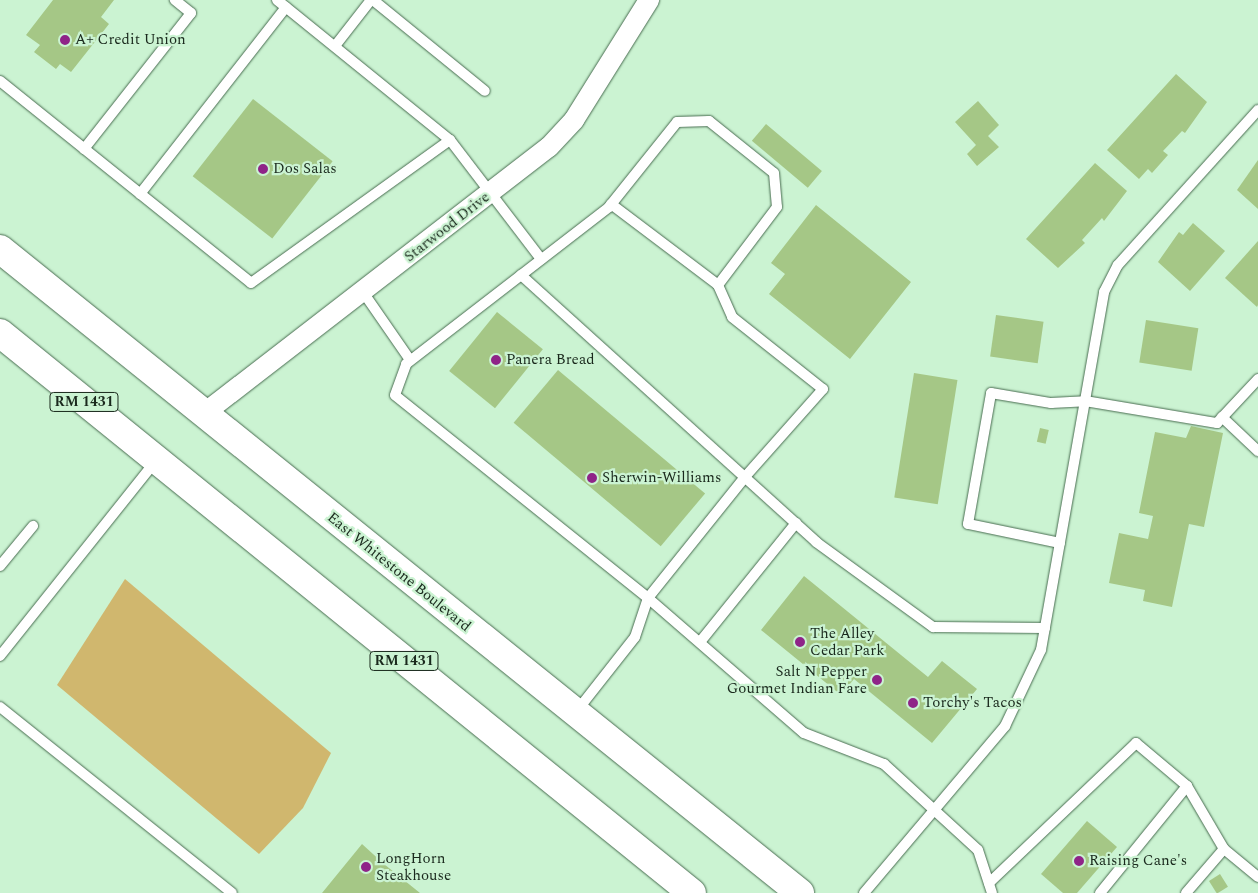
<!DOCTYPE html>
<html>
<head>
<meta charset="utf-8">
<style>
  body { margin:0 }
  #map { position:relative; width:1258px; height:893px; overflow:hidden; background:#cbf3d2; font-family:Spectral,serif }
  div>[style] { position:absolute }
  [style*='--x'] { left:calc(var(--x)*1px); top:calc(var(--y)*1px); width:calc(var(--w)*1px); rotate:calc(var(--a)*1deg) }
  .water>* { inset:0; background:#d0b76e }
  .building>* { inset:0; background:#a5c786; transform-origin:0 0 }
  .roads { filter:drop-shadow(0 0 1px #486c50) drop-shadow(0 0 1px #486c50) }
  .lane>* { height:10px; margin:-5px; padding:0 5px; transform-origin:5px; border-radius:5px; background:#fff }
  .street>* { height:20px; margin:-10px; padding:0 10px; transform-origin:10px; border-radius:10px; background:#fff }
  .primary>* { height:28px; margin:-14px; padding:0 14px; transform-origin:14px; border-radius:14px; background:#fff }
  .dots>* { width:14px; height:14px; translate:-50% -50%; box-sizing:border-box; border:2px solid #cbf3d2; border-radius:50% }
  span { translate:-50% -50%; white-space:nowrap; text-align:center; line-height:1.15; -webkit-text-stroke:4.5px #cbf3d2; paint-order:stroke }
  .shield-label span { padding:1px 4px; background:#cbf3d2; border:1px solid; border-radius:4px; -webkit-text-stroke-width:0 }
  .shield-label { font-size:14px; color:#1a291d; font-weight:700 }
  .poi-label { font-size:15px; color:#1a291d }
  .left { translate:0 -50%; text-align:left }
  .right { translate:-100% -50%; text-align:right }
  .street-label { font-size:15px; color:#1a291d }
</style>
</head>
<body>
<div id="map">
  <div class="water">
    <i style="clip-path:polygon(125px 579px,331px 753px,303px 808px,259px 854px,57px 685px)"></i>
  </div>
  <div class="building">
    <i style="clip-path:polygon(53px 0,114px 0,101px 17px,109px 24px,71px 72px,60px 64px,56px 69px,34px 52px,40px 45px,26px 35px)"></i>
    <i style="clip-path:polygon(1176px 74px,1207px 102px,1185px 133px,1182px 131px,1163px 151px,1168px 155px,1152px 173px,1148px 169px,1139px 179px,1107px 150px)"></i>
    <i style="left:253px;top:99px;width:101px;height:98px;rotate:38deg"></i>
    <i style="clip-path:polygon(978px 101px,999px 125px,988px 136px,999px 147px,977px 166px,967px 154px,976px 145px,955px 122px)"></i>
    <i style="left:766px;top:124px;width:73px;height:22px;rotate:40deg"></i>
    <i style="clip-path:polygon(1258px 160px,1258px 209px,1237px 190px)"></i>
    <i style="clip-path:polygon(1095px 163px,1127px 191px,1104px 221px,1102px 218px,1082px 240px,1085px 243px,1058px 268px,1026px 239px)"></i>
    <i style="clip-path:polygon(816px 205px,911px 282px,850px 359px,769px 294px,785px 274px,771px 263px)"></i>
    <i style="clip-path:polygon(1193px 223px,1225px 251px,1190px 291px,1158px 262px,1179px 232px,1183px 235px)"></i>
    <i style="clip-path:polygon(1258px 241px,1258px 305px,1257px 307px,1225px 278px)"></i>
    <i style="left:497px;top:312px;width:59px;height:76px;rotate:39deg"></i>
    <i style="left:996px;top:315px;width:48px;height:42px;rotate:8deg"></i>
    <i style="left:1146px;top:320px;width:53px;height:43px;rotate:9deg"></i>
    <i style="left:558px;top:370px;width:192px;height:69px;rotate:40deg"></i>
    <i style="left:914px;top:373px;width:44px;height:126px;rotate:9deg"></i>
    <i style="clip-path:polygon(1191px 426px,1223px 433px,1204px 527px,1189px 524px,1172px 607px,1143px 601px,1145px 590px,1109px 583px,1119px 533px,1148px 539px,1153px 516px,1139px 513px,1155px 432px,1186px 438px)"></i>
    <i style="left:1040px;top:428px;width:9px;height:14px;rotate:13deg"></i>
    <i style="clip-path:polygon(804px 576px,928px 677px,942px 661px,977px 689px,932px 743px,854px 679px,841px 695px,761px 630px)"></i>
    <i style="clip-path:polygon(1087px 821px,1117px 847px,1077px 893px,1063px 893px,1041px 874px)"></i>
    <i style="clip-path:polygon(362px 844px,384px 864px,420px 893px,322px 893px)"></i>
    <i style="left:1220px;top:874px;width:15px;height:13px;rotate:58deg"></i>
  </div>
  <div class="roads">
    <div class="lane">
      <i style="--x:277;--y:0;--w:223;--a:39"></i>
      <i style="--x:450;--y:140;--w:150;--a:52.6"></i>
      <i style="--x:373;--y:0;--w:144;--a:39.1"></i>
      <i style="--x:335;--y:46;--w:58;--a:-52"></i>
      <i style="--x:0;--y:81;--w:322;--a:38.8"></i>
      <i style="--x:251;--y:283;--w:245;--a:-35.7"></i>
      <i style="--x:709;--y:121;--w:83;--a:38.7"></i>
      <i style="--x:774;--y:173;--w:34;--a:85"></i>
      <i style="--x:777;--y:207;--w:98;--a:127.1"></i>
      <i style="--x:718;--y:285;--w:35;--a:66"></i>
      <i style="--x:732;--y:317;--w:116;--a:38.4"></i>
      <i style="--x:823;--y:389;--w:118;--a:131.6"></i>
      <i style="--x:745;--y:477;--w:155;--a:128.7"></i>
      <i style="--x:648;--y:598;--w:324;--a:-141.3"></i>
      <i style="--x:395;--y:395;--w:33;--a:-70"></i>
      <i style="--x:406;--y:364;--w:257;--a:-37.7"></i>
      <i style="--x:609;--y:207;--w:109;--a:-51.3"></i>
      <i style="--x:677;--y:122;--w:32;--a:-2"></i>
      <i style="--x:84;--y:149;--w:173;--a:-51.8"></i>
      <i style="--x:191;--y:13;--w:21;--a:-141"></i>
      <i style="--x:140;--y:194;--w:237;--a:-52"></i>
      <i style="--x:611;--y:204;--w:134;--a:37.1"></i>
      <i style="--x:521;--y:275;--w:398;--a:42.1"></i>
      <i style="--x:816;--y:542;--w:145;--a:36"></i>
      <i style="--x:933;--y:627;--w:112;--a:0.5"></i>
      <i style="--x:363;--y:292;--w:83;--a:55.3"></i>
      <i style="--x:1222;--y:417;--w:50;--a:43.4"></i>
      <i style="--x:1060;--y:543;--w:94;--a:-168.3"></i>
      <i style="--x:968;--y:524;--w:133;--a:-80"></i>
      <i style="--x:991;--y:393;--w:61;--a:9.5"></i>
      <i style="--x:1051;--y:403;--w:34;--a:-3"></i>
      <i style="--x:1085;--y:401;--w:134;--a:9.5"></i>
      <i style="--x:1217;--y:423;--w:60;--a:-47"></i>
      <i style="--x:0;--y:566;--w:52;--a:-50.5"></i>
      <i style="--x:700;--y:642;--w:153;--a:-51.1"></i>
      <i style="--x:0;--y:656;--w:248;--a:-51.4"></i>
      <i style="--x:0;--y:707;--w:297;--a:38.7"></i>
      <i style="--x:576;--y:712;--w:95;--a:-51.8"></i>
      <i style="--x:635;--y:637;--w:41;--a:-71.6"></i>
      <i style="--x:648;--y:598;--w:206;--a:40.9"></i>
      <i style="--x:804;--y:733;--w:86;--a:21.2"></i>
      <i style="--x:884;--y:764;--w:127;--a:42.5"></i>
      <i style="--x:978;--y:850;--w:45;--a:72"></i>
      <i style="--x:1187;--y:786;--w:73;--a:59.6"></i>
      <i style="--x:989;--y:883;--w:203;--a:-43.6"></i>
      <i style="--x:1136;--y:743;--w:67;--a:40.1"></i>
      <i style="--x:1187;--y:786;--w:138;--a:129.1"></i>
      <i style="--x:864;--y:893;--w:219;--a:-49.8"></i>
      <i style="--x:1005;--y:726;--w:84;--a:-64.7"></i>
      <i style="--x:1041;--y:650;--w:364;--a:-80"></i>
      <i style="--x:1104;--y:292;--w:30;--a:-63"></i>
      <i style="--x:1118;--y:265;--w:209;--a:-47.9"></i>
      <i style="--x:1186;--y:893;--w:58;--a:-49.2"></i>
      <i style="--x:1224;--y:849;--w:44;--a:39.5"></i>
    </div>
    <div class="street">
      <i style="--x:202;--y:415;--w:438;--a:-37.7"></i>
      <i style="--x:549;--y:147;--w:37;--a:-47"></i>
      <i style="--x:574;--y:120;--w:142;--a:-58"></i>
    </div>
    <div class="primary">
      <i style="--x:0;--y:249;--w:1027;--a:38.83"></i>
      <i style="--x:0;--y:333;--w:890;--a:38.98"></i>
    </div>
  </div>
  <div class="dots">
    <i style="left:65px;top:40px;background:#8f2488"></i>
    <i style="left:263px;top:169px;background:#8f2488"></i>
    <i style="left:496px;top:360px;background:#8f2488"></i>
    <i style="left:592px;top:478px;background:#8f2488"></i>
    <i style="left:800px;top:642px;background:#8f2488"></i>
    <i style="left:877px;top:680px;background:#8f2488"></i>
    <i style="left:913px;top:703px;background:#8f2488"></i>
    <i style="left:1079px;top:861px;background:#8f2488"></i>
    <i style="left:366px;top:867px;background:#8f2488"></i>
  </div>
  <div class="shield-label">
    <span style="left:84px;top:402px">RM 1431</span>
    <span style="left:404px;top:661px">RM 1431</span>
  </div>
  <div class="poi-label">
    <span class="left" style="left:75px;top:40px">A+ Credit Union</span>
    <span class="left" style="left:273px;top:169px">Dos Salas</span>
    <span class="left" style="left:506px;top:360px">Panera Bread</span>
    <span class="left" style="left:602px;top:478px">Sherwin-Williams</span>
    <span class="left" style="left:810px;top:642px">The Alley<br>Cedar Park</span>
    <span class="right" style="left:867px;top:680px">Salt N Pepper<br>Gourmet Indian Fare</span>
    <span class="left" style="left:923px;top:703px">Torchy's Tacos</span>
    <span class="left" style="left:376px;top:867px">LongHorn<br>Steakhouse</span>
    <span class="left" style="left:1089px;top:861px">Raising Cane's</span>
  </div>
  <div class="street-label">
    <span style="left:447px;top:227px;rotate:-38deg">Starwood Drive</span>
    <span style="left:399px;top:572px;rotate:39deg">East Whitestone Boulevard</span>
  </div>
</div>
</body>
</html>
